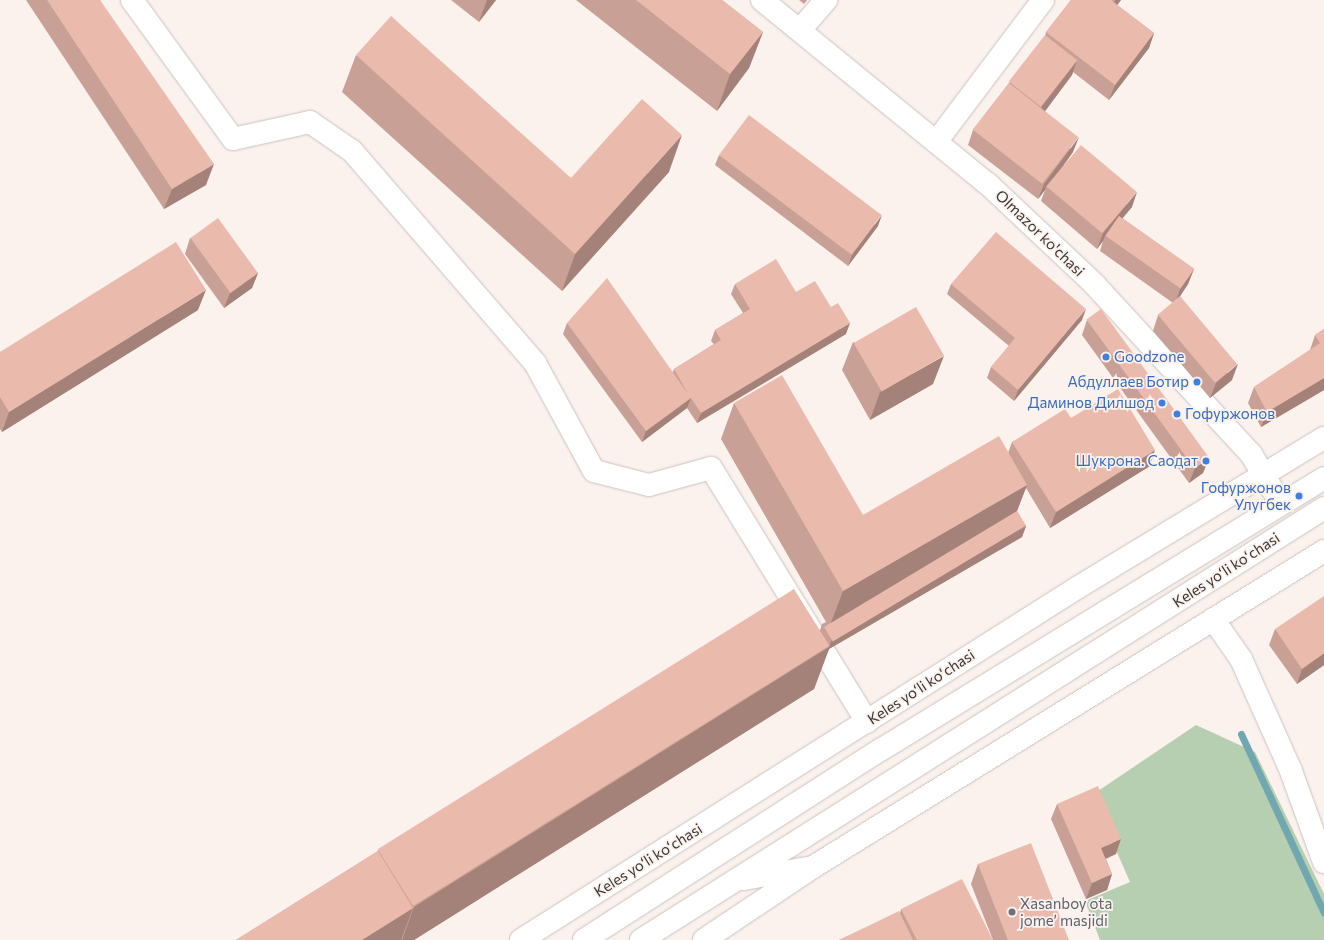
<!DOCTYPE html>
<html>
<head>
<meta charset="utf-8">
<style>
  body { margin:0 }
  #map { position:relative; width:1324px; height:940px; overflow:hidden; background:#fbf2ee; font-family:Commissioner,sans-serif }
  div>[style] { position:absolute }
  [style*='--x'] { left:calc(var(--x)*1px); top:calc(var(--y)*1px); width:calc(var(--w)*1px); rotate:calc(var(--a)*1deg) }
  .green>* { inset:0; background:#b7cfb1 }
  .stream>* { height:7px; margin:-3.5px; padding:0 3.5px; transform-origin:3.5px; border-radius:3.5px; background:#70a7b1 }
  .roads { filter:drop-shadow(0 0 1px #cbc2be) drop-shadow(0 0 1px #cbc2be) }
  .minor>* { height:22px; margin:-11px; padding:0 11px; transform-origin:11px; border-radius:11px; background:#fff }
  .tertiary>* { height:22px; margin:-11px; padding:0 11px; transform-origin:11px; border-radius:11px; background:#fff }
  .primary>* { height:22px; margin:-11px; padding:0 11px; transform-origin:11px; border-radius:11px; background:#fff }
  .wall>* { inset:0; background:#c9a095 }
  .shaded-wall>* { inset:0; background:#a48279 }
  .building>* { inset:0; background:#eabaad; transform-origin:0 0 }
  .dots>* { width:11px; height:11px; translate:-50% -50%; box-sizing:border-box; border:2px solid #fbf2ee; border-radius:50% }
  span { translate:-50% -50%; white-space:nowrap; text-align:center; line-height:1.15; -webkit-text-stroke:3.5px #fbf2ee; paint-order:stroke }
  .street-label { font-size:15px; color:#3a3735 }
  .shop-label { font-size:15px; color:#366cbe }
  .left { translate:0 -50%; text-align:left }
  .right { translate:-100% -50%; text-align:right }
  .worship-label { font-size:15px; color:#5b616d }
</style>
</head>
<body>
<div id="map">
  <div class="green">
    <i style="clip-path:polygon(1196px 725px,1255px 752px,1324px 894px,1324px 940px,1100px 940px,1085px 901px,1130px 882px,1092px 795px)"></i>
  </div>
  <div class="stream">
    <i style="--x:1241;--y:734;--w:197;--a:65.1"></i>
  </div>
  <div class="roads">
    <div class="minor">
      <i style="--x:132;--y:0;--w:172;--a:54"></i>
      <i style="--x:233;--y:139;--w:79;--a:-12.4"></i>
      <i style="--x:310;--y:122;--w:51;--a:34.6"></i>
      <i style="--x:352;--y:151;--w:280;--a:49.2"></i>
      <i style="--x:535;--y:363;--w:123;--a:61.4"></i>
      <i style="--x:594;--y:471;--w:57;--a:14.3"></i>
      <i style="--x:649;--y:485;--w:64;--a:-15.3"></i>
      <i style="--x:711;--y:468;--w:298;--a:58.4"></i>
      <i style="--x:762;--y:0;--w:291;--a:39.2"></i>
      <i style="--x:988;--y:184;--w:147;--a:43.3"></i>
      <i style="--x:1095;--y:285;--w:230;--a:47.3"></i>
      <i style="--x:1251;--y:454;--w:58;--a:59"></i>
      <i style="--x:800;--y:30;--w:40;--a:-49"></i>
      <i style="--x:936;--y:142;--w:178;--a:-53"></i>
      <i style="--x:1213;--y:619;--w:49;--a:55"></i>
      <i style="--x:1241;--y:659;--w:123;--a:65.9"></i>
      <i style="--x:1291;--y:771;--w:97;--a:70.1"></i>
    </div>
    <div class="tertiary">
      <i style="--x:521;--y:940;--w:658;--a:-32.34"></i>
      <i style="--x:1077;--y:588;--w:289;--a:-31.3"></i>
      <i style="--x:704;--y:940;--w:131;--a:-33.8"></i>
      <i style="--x:813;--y:867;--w:601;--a:-31.73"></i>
    </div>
    <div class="primary">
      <i style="--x:744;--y:879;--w:70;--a:-9.9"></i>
      <i style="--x:584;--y:940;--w:354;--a:-32.7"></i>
      <i style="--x:882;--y:749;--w:518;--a:-31.51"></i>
      <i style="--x:641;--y:940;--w:808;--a:-32.31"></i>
    </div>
  </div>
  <div class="wall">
    <i style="clip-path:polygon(26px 0,100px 0,206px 185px,164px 209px)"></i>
    <i style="clip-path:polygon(451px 0,496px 0,479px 22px)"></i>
    <i style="clip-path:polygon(576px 0,722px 0,763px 32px,749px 68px,717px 111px)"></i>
    <i style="clip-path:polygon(799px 0,807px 0,804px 4px)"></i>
    <i style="clip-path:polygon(1071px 0,1121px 0,1117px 5px,1154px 33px,1149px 48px,1109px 100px,1073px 72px,1072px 75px,1045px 111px,1073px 152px,1064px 165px,1132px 207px,1122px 218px,1194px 269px,1188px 284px,1180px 296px,1232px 380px,1210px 398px,1153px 331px,1158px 315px,1173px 303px,1100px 251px,1103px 241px,1097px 249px,1041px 201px,1045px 190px,1038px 199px,968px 145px,973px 130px,1045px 36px,1046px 32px)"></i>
    <i style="clip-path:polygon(356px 55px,571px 178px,669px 172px,562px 291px,342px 92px)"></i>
    <i style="clip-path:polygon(719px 155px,878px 226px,848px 266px,715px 165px)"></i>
    <i style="clip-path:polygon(190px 238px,258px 273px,252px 288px,224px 308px,185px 254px)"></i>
    <i style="clip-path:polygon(735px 284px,796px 292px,846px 334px,697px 423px,687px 408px,642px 442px,563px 334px,567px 323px,673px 372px,674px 369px,714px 344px,711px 341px,715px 330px,743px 313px,731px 294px)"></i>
    <i style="clip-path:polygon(951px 284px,1082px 320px,1014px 401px,987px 378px,991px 367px,1009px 346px,947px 294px)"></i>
    <i style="clip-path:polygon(198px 310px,2px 432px,0 429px,0 352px)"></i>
    <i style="clip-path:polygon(1087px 320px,1209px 458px,1203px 473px,1189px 483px,1082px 335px)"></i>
    <i style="clip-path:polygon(1324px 329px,1324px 390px,1261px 427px,1248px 403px,1254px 387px,1310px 350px,1315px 335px)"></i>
    <i style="clip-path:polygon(853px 342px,933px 384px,870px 420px,842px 370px)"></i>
    <i style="clip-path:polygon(734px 403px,863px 515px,1008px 453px,1012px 442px,1071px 418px,1150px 466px,1050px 528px,1026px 488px,1017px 511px,1026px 526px,1022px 537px,829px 649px,814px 689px,414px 940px,236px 940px,378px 851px,378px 850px,820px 630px,822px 624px,826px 622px,721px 439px)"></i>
    <i style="clip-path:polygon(1275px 629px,1324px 665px,1297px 684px,1269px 645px)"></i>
    <i style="clip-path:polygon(1057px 804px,1116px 854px,1106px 859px,1112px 874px,1107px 890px,1086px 899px,1051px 819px)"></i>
    <i style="clip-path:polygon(978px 864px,1069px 940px,993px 940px,971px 884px)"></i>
    <i style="clip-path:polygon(901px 909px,993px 940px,839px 940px,900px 913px)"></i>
  </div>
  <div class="shaded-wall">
    <i style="clip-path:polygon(487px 0,496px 0,479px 22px)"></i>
    <i style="clip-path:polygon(1115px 0,1121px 0,1109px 16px)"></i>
    <i style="clip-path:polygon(763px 32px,749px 68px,717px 111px,730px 74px)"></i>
    <i style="clip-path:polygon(1154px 33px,1149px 48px,1109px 100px,1115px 85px)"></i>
    <i style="clip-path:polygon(1077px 60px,1072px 75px,1037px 122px,1042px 106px)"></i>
    <i style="clip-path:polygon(682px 135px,669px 172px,562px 291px,575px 254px)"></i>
    <i style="clip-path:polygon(1079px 137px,1073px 152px,1047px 187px,1046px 186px,1045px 190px,1038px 199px,1044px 184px)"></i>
    <i style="clip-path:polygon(214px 164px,206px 185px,164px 209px,172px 189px)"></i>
    <i style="clip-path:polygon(1137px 192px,1132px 207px,1107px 237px,1105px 236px,1103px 241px,1097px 249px,1103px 233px)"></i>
    <i style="clip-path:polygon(882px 215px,878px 226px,848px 266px,852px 255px)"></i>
    <i style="clip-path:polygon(1194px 269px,1188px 284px,1175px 304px,1180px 289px)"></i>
    <i style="clip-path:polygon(258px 273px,252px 288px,224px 308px,230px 293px)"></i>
    <i style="clip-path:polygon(206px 290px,198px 310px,2px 432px,9px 412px)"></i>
    <i style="clip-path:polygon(1086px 309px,1082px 320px,1014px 401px,1018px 390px)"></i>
    <i style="clip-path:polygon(850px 323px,846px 334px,697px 423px,701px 413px)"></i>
    <i style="clip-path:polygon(944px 356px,933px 384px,870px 420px,880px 392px)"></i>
    <i style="clip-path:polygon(1238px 364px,1232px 380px,1210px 398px,1216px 383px)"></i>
    <i style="clip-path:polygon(1324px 378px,1324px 390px,1261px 427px,1267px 412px)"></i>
    <i style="clip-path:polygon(691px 398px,687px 408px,642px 442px,646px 431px)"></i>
    <i style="clip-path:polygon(1155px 450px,1150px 466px,1050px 528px,1056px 512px)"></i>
    <i style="clip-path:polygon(1209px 458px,1203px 473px,1189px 483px,1195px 468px)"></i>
    <i style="clip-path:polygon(1027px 485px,1013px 521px,829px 628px,843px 591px)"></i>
    <i style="clip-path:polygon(1026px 526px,1022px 537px,829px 649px,814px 689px,414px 940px,402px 940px,414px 907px,829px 647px,832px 639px)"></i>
    <i style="clip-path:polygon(1324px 653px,1324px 665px,1297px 684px,1302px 669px)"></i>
    <i style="clip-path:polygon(1121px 839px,1116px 854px,1095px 863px,1101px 848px)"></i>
    <i style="clip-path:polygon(1112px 874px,1107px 890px,1086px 899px,1092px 883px)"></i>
    <i style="clip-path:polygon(413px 908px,401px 940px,362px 940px)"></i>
  </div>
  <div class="building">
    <i style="clip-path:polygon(47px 0,100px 0,214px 164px,172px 189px)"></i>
    <i style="clip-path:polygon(636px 0,722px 0,763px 32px,730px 74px)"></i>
    <i style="clip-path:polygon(1071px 0,1111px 0,1154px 33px,1115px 85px,1046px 32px)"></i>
    <i style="clip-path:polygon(391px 16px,571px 178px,642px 99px,682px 135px,575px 254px,356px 55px)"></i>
    <i style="left:1045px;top:35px;width:41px;height:59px;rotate:38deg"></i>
    <i style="left:1009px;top:83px;width:88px;height:59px;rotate:38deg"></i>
    <i style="left:749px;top:115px;width:166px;height:50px;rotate:37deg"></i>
    <i style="left:1081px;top:145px;width:73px;height:54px;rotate:40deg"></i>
    <i style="left:1119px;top:216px;width:92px;height:24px;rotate:35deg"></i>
    <i style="left:218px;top:218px;width:68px;height:34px;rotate:54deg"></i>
    <i style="clip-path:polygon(996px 232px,1086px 309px,1018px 390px,991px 367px,1015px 338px,951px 284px)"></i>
    <i style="clip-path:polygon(176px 242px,206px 290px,9px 412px,0 397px,0 352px)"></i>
    <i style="clip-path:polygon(776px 259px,796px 292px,815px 281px,831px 307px,838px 303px,850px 323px,701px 413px,691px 398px,646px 431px,567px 323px,607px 278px,688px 394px,674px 369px,721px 340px,715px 330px,750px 309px,735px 284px)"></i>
    <i style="left:1180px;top:296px;width:89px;height:29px;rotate:50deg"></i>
    <i style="left:916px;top:307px;width:56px;height:72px;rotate:60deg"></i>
    <i style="left:1101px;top:309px;width:184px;height:18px;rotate:54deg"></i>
    <i style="clip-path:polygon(1324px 329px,1324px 378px,1267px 412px,1254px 387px,1320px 343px,1315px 335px)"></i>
    <i style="clip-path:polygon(782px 375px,863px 515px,999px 436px,1027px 485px,843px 591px,734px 403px)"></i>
    <i style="clip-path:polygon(1118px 389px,1155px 450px,1056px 512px,1012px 442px,1065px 409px,1071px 418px)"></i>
    <i style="left:1017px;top:511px;width:17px;height:225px;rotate:59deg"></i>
    <i style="left:794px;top:589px;width:67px;height:491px;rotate:58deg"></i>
    <i style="clip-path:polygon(1324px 596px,1324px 653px,1302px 669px,1275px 629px)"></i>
    <i style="clip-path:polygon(1098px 786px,1121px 839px,1101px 848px,1112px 874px,1092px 883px,1057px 804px)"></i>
    <i style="clip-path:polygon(1031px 843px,1069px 940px,1008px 940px,978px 864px)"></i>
    <i style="clip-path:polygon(378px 851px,413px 908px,362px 940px,236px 940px)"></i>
    <i style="clip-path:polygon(962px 879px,993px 940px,917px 940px,901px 909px)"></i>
    <i style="clip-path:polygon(899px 911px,913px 940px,839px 940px)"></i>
  </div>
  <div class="dots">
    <i style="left:1106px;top:357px;background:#3f7fe0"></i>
    <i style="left:1197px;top:382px;background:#3f7fe0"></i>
    <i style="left:1162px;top:403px;background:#3f7fe0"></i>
    <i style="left:1177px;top:414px;background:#3f7fe0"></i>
    <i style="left:1206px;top:461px;background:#3f7fe0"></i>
    <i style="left:1299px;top:496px;background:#3f7fe0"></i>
    <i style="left:1012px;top:912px;background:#6b7280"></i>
  </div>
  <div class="street-label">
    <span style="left:1040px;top:233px;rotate:44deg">Olmazor ko'chasi</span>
    <span style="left:1226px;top:570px;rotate:-33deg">Keles yoʻli koʻchasi</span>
    <span style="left:921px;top:687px;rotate:-33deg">Keles yoʻli koʻchasi</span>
    <span style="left:648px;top:860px;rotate:-32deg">Keles yoʻli koʻchasi</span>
  </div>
  <div class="shop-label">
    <span class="left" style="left:1114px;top:357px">Goodzone</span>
    <span class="right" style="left:1189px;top:382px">Абдуллаев Ботир</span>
    <span class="right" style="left:1154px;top:403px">Даминов Дилшод</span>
    <span class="left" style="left:1185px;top:414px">Гофуржонов</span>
    <span class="right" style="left:1198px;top:461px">Шукрона. Саодат</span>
    <span class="right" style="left:1291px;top:496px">Гофуржонов<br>Улугбек</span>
  </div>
  <div class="worship-label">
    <span class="left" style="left:1020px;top:912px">Xasanboy ota<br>jome’ masjidi</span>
  </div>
</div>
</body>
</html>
